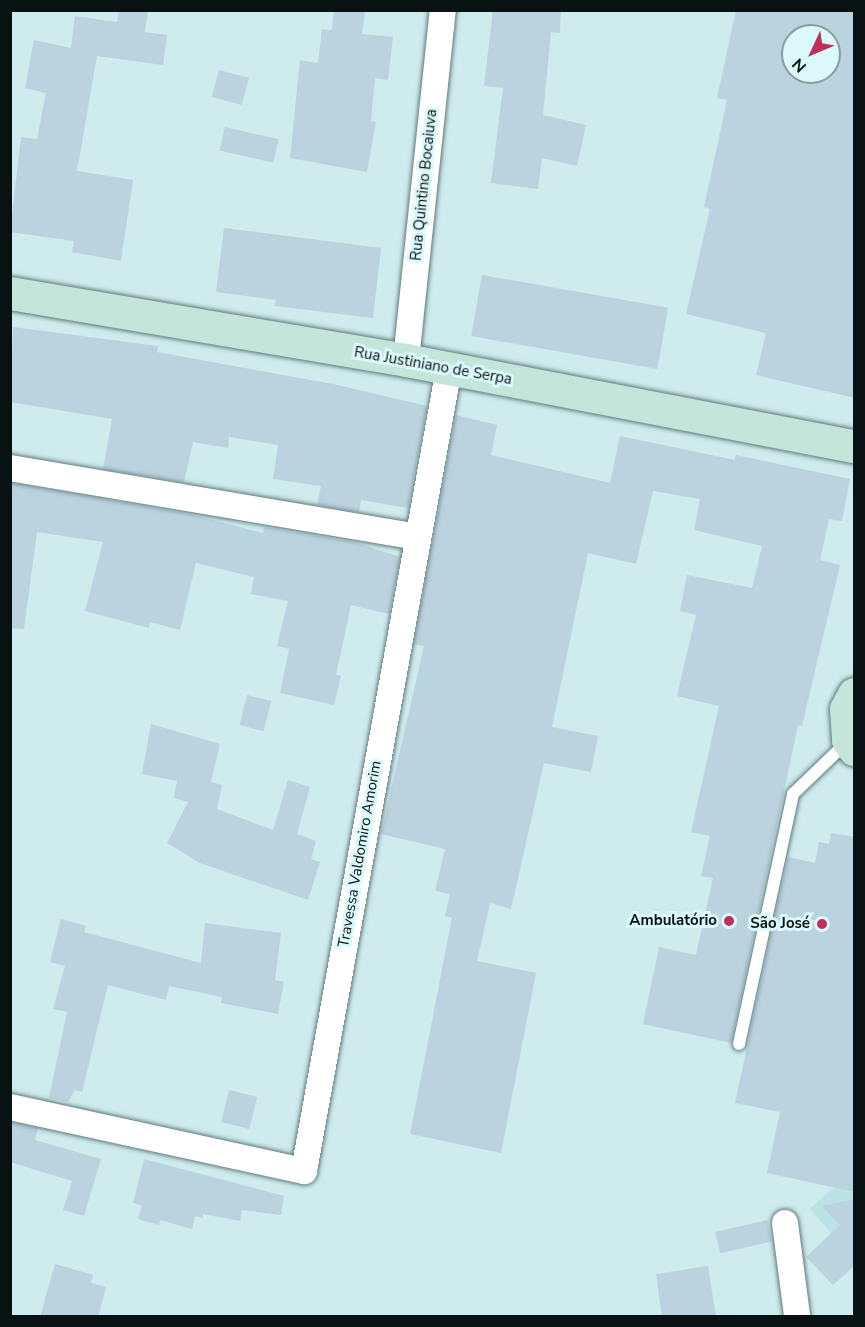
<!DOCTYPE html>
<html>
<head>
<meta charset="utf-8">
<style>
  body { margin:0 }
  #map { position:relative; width:865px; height:1327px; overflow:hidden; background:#ceebed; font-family:"Nunito Sans",sans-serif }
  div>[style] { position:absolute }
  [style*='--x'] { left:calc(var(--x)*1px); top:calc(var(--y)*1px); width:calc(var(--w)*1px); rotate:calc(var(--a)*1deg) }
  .built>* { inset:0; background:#bbe2e4 }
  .building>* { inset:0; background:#bbd2df; transform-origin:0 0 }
  .roads { filter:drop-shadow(0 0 2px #617b7c) drop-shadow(0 0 2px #617b7c) }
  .lane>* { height:12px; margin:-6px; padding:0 6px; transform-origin:6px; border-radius:6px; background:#fff }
  .street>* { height:26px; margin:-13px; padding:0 13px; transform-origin:13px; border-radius:13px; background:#fff }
  .secondary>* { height:33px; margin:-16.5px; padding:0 16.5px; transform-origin:16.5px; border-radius:16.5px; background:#c3e5da }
  .dots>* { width:16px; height:16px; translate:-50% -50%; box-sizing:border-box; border:3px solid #dbf8fa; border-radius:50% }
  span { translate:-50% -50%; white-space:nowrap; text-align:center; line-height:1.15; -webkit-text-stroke:6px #dbf8fa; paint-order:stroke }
  .street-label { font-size:15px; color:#081213 }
  .poi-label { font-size:15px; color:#081213; font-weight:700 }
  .right { translate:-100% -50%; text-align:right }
  .frame { position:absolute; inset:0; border:12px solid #081213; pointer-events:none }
  .north { position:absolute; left:781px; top:24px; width:60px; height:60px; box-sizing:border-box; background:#dbf8fa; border:2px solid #879c9e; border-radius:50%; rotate:226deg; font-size:16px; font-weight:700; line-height:24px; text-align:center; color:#081213 }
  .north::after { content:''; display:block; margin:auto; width:21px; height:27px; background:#bf315d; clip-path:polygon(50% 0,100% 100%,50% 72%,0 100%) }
</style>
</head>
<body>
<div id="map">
  <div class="built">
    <i style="clip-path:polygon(854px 1169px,854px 1260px,810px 1209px)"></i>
  </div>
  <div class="building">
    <i style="clip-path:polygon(119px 10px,148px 10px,145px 32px,167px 35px,163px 65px,97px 56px,77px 171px,133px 180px,121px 261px,72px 252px,74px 241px,10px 232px,21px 137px,37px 139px,46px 93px,25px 88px,34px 40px,71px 48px,75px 16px,117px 22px)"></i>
    <i style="clip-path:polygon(334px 10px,365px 10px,362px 34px,393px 37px,388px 80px,375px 78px,371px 121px,376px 122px,367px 172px,290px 158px,300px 60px,318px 63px,322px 29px,332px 30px)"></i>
    <i style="clip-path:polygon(493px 10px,561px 10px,560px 33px,551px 32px,543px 115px,586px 125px,577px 166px,542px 158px,538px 189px,491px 183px,503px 88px,484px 86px)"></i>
    <i style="clip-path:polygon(evenodd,736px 10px,855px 10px,855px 398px,756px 375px,766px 333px,686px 314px,710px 209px,704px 207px,727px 100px,717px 98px,736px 10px,793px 36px,829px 36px,829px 72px,793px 72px,793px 36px)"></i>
    <i style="left:219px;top:70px;width:31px;height:28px;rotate:15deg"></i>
    <i style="left:225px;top:127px;width:55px;height:24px;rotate:13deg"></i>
    <i style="clip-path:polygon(224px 228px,381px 248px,373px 318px,275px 306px,276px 300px,216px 292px)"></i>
    <i style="left:482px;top:275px;width:189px;height:62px;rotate:10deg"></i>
    <i style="clip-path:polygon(13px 327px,158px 346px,157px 352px,333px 384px,427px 406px,408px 508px,361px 500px,359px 512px,317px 505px,321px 486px,273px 479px,278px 445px,229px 437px,228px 448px,193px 442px,184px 482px,103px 469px,112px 419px,10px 402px)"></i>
    <i style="clip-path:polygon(456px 415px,497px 425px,491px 455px,610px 483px,620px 436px,735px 460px,736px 455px,850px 479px,842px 521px,829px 519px,820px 560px,840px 565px,802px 726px,798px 725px,731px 1043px,643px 1024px,659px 947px,696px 955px,713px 878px,701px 876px,710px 836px,691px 832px,719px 706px,677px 696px,696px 615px,680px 611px,687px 575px,752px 588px,762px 546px,694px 530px,700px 499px,653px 491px,636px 564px,588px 553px,552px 727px,598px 736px,591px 772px,544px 763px,511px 909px,490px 903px,477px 961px,536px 973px,501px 1153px,410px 1134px,452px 918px,445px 916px,450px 894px,435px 891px,445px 849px,381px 834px,424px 646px,414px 644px)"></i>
    <i style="clip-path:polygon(10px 483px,190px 514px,263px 533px,264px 527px,354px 542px,400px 557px,389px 614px,351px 605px,336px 675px,341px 676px,334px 705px,280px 693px,289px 649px,277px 646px,288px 601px,251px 594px,254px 577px,196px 563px,180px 630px,150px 622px,149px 628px,85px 611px,103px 542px,37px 532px,24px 629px,10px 628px)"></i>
    <i style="left:247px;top:695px;width:25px;height:31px;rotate:14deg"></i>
    <i style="clip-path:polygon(151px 724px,220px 744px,211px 782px,222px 785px,217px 809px,273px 830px,288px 780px,310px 787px,297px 834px,316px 841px,311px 859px,320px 862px,308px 900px,200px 863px,167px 843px,188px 802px,174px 798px,177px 781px,142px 774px)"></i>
    <i style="clip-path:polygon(831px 833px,855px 837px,855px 1192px,767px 1173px,780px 1112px,735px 1103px,788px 857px,815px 863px,819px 842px,829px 844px)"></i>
    <i style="clip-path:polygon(61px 919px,86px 926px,84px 932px,201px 963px,205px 923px,281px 933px,275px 980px,284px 982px,278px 1014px,221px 1003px,222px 997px,169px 986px,166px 1000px,108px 985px,82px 1092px,75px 1090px,68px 1102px,49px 1098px,67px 1012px,53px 1009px,65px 966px,50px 962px)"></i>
    <i style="left:229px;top:1090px;width:29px;height:33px;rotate:14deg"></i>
    <i style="clip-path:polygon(10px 1122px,38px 1128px,35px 1140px,101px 1159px,84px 1216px,63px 1210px,72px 1181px,10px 1162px)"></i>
    <i style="clip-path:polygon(144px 1159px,284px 1196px,281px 1215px,242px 1210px,240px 1221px,203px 1214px,203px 1218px,195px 1216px,192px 1229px,160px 1220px,159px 1225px,138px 1219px,142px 1205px,133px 1203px)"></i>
    <i style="clip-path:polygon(855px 1199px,855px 1265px,833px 1285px,806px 1257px,840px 1225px,822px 1206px)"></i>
    <i style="left:767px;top:1220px;width:22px;height:53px;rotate:77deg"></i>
    <i style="clip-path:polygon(55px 1264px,93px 1275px,91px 1283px,106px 1287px,98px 1317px,40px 1317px)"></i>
    <i style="clip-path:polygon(708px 1266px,716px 1317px,662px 1317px,656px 1274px)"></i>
  </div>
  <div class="roads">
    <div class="lane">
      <i style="--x:739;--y:1044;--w:256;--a:-77.8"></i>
      <i style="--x:793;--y:794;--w:76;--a:-43.9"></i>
    </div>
    <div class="street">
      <i style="--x:406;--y:360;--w:352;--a:-84"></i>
      <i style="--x:10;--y:468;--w:412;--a:9.6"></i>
      <i style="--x:10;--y:1107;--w:301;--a:12.3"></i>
      <i style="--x:304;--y:1171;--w:816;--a:-79.76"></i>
      <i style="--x:785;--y:1223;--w:94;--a:82.6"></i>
    </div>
    <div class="secondary">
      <i style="--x:10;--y:293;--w:402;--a:9.6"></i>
      <i style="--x:406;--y:360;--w:456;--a:10.9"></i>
      <i style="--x:854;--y:694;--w:17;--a:118"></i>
      <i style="--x:846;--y:709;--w:31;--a:86"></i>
      <i style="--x:848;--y:740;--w:11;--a:56"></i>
    </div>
  </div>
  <div class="dots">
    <i style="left:729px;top:921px;background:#bf315d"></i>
    <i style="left:822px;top:924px;background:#bf315d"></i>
  </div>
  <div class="street-label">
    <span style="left:424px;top:185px;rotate:-84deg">Rua Quintino Bocaiuva</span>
    <span style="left:433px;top:366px;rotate:10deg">Rua Justiniano de Serpa</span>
    <span style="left:360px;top:854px;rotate:-80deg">Travessa Valdomiro Amorim</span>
  </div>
  <div class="poi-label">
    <span class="right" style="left:717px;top:921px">Ambulatório</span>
    <span class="right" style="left:810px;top:924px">São José</span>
  </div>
  <div class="frame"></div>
  <div class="north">N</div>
</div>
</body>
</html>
